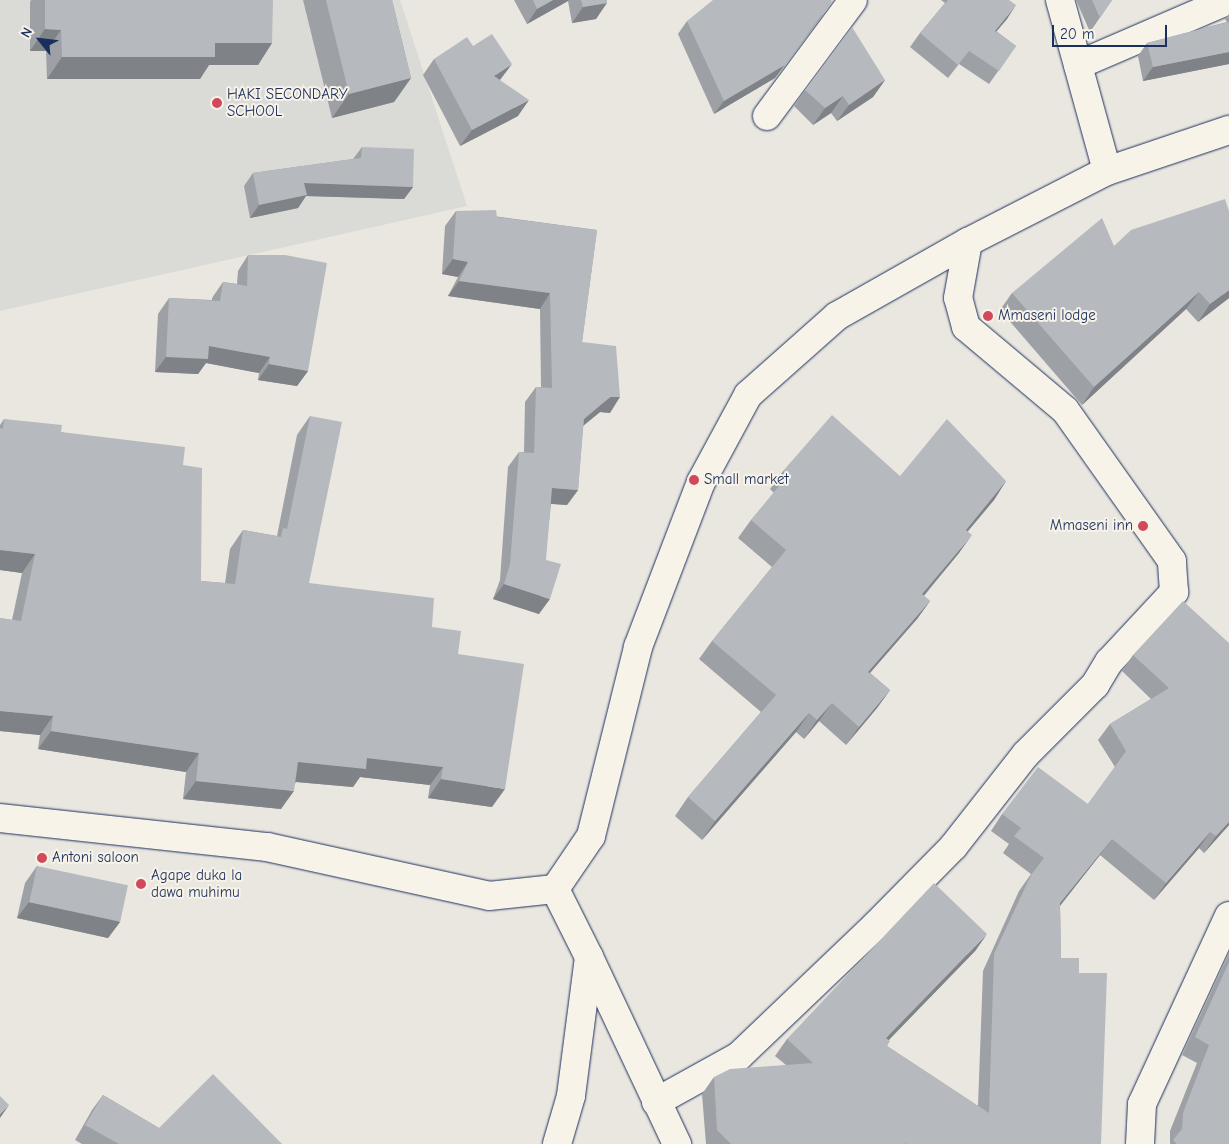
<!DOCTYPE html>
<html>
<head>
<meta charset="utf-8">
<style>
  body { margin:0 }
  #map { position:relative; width:1229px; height:1144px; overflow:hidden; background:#eae7e0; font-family:"Comic Neue",sans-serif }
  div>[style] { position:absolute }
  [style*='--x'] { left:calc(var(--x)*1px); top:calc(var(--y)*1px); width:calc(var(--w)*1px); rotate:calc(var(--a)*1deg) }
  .built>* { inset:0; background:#dadad6 }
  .roads { filter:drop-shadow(0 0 1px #1b2f5e) drop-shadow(0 0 1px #1b2f5e) }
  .minor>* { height:28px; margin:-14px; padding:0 14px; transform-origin:14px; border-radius:14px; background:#f7f3e8 }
  .wall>* { inset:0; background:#9da0a4 }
  .shaded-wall>* { inset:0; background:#7f8286 }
  .building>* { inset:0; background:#b6babf; transform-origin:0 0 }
  .dots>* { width:14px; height:14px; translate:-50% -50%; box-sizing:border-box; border:2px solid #f7f3e8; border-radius:50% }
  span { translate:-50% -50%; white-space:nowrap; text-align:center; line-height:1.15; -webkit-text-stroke:4px #f7f3e8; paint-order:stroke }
  .poi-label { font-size:15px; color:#1b2f5e }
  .left { translate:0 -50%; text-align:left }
  .right { translate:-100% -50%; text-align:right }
  .north { position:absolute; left:15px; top:15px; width:50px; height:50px; -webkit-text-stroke:4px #f7f3e8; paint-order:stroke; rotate:299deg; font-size:14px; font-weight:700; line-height:20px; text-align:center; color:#1b2f5e }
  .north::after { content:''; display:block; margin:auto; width:18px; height:22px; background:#1b2f5e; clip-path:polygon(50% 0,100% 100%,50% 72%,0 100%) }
  .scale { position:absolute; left:1052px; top:25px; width:115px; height:22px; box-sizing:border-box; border:2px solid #1b2f5e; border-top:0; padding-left:6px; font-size:15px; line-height:18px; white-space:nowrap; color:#1b2f5e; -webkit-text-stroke:4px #f7f3e8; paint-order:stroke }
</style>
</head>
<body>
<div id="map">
  <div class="built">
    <i style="clip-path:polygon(0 0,400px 0,467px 206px,0 311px)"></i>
  </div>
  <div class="roads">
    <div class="minor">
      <i style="--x:1060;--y:0;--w:177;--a:74.6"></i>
      <i style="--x:1078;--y:65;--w:164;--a:-23.3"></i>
      <i style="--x:767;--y:116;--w:144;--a:-53.4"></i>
      <i style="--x:0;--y:818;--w:269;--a:6.2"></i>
      <i style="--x:267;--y:847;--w:227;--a:12.4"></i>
      <i style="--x:489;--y:896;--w:66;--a:-6.1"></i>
      <i style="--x:555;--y:889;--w:64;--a:-55.8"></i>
      <i style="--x:591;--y:836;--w:195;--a:-76"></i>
      <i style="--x:638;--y:647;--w:177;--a:-69.1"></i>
      <i style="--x:701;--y:482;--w:99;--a:-61.6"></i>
      <i style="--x:748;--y:395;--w:119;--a:-41.6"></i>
      <i style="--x:837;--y:316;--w:150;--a:-29.5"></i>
      <i style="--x:968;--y:242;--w:156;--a:-27.1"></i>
      <i style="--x:1107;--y:171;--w:129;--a:-18.6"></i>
      <i style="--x:555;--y:889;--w:76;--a:63.4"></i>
      <i style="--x:589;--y:957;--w:140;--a:97.4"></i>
      <i style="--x:571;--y:1096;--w:50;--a:106.3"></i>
      <i style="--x:589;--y:957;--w:207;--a:64.8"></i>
      <i style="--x:656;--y:1102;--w:95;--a:-29"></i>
      <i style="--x:739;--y:1056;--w:190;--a:-43.7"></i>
      <i style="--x:876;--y:925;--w:110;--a:-45.4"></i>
      <i style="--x:953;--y:847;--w:118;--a:-51.9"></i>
      <i style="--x:1026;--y:754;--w:98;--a:-45"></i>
      <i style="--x:1095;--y:685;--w:27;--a:-59"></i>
      <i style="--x:1109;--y:662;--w:96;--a:-47.1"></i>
      <i style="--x:1174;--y:592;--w:31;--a:-94"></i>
      <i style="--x:1172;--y:561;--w:185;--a:-125.3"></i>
      <i style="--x:1065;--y:410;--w:129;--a:-140"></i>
      <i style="--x:966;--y:327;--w:30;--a:-105"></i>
      <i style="--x:958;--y:298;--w:57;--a:-79.9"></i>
      <i style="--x:1140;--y:1144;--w:40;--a:-87.1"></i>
      <i style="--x:1142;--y:1104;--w:207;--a:-65.2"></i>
    </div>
  </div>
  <div class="wall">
    <i style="clip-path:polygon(31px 0,45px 0,272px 43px,258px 65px,209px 65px,200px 79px,47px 79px,46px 51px,30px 51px,30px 2px)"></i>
    <i style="clip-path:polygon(303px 0,392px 0,411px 78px,394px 102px,332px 118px)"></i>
    <i style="clip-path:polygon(514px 0,607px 0,596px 19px,572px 23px,568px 1px,527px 24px)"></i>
    <i style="clip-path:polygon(941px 0,1009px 0,1007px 19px,996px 31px,1016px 46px,989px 84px,959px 64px,948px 78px,910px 47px,920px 33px,945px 3px)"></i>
    <i style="clip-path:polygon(1076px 0,1112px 0,1090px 32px)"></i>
    <i style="clip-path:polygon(1229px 14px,1229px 64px,1143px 81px,1138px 56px,1147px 43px,1227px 22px,1225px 19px)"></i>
    <i style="clip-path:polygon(823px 15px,775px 78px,714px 114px,678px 34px,687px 21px)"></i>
    <i style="clip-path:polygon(473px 46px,500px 80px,518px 116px,460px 146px,423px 75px,434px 59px)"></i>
    <i style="clip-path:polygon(885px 80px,873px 97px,837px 121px,831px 113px,813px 125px,794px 106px,805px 90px)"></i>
    <i style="clip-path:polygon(362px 147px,413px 187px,404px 199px,306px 196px,298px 208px,250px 218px,244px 186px,253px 173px,353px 159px)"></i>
    <i style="clip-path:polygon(456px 211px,597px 230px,582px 342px,610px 413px,600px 412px,583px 426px,578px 490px,567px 505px,551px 504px,539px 614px,493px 599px,500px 580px,508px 467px,519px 452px,524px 452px,525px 402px,536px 387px,541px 387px,540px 309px,448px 296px,458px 277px,442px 274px,445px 226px)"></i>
    <i style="clip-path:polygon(1114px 246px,1229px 298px,1198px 322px,1186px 309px,1082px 405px,1000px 310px,1012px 293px)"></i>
    <i style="clip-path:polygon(248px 255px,308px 371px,297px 386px,258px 380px,259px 373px,206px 363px,198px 374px,155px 372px,158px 314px,169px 298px,212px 300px,212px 298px,223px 282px,237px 284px,238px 271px)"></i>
    <i style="clip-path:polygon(310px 416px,309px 583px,432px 627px,458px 654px,492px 807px,428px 798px,430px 785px,360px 777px,353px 787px,296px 782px,281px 809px,183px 799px,186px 772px,38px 749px,40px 735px,0 731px,0 618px,12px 620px,22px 573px,0 570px,0 425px,4px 419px,61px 432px,183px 465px,201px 581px,225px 583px,230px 549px,243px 530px,277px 536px,297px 435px)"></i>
    <i style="clip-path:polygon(783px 471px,900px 476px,1006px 481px,994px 500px,967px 532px,959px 553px,924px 596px,930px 601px,917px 619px,870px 673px,890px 690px,877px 708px,846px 745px,819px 721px,804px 739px,796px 732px,702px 840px,675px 816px,688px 797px,761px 712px,699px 659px,712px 641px,772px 567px,738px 538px,751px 520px,774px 493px,770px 489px)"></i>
    <i style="clip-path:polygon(1229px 643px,1229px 825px,1204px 853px,1199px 848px,1154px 900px,1100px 855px,1060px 905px,1061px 958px,1079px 973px,1101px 1144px,706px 1144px,702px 1094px,714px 1077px,786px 1065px,775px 1056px,787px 1039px,976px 950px,889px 1040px,887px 1046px,978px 1106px,983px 971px,1019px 891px,1031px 874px,1003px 853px,1009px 844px,991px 831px,1002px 814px,1088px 804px,1115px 767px,1098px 740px,1110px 724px,1151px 699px,1122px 671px,1133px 655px)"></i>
    <i style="clip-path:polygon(37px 866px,120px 922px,108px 938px,17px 918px,25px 883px)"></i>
    <i style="clip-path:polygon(1229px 953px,1229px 1144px,1170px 1144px,1170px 1131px,1197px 1063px,1182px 1055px)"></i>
    <i style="clip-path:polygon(103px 1095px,159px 1128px,282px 1144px,82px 1144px,75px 1140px,92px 1110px)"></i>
  </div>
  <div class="shaded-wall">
    <i style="clip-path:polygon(553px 0,569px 0,568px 1px,527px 24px,537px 9px)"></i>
    <i style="clip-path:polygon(832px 1px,775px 78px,714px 114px,724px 101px)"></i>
    <i style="clip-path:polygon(607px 3px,596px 19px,572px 23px,583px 7px)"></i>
    <i style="clip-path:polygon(1016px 5px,1007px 19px,986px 44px,995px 31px)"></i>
    <i style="clip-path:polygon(45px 29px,61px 30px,46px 51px,30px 51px)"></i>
    <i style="clip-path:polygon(215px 43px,272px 43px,258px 65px,209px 65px,200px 79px,47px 79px,62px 57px)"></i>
    <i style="clip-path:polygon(1229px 52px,1229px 64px,1143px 81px,1153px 67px)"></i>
    <i style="clip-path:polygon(512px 64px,500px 80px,494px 76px)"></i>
    <i style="clip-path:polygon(411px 78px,394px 102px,332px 118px,349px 94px)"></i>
    <i style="clip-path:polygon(885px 80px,873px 97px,837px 121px,849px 105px)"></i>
    <i style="clip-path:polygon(843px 96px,831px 113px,813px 125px,825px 108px)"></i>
    <i style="clip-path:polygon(529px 100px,518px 116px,460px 146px,472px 130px)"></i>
    <i style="clip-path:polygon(304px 183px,413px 187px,404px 199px,306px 196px,298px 208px,250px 218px,259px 205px)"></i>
    <i style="clip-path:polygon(453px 259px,468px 262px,458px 277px,442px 274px)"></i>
    <i style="clip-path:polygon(459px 281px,550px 293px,540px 309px,448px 296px)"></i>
    <i style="clip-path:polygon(1229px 290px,1229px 298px,1198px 322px,1210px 304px)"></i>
    <i style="clip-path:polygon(1199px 292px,1186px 309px,1082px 405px,1094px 387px)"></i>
    <i style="clip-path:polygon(209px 346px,270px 357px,259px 373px,206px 363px,198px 374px,155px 372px,166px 357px)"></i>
    <i style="clip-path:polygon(269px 364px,308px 371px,297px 386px,258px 380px)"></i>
    <i style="clip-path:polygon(610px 397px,620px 397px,610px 413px,600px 412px,573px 434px,584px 419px)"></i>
    <i style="clip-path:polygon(1006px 481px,994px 500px,953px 549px,966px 530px)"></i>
    <i style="clip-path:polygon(552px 488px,578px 490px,567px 505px,541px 503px)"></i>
    <i style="clip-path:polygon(972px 535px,959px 553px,909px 613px,922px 594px)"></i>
    <i style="clip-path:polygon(0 550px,35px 554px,22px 573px,0 570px)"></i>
    <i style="clip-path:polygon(504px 584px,550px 599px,539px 614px,493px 599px)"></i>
    <i style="clip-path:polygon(930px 601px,917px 619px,855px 690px,868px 672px)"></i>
    <i style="clip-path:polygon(890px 690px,877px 708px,846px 745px,859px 727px)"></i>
    <i style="clip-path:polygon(832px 703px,819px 721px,804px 739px,817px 720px)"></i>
    <i style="clip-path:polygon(0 711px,53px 716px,40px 735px,0 731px)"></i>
    <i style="clip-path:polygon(809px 713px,796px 732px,702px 840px,715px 821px)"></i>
    <i style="clip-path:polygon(51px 731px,199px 753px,186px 772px,38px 749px)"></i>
    <i style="clip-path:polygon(367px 758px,443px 767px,430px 785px,360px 777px,353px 787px,285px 781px,298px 762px)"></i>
    <i style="clip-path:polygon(441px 779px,505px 789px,492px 807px,428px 798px)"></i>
    <i style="clip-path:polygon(196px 781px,294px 791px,281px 809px,183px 799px)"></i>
    <i style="clip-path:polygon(1229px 822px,1229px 825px,1204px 853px,1216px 836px)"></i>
    <i style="clip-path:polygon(1210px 832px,1199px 848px,1154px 900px,1166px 883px)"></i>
    <i style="clip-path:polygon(1112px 839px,1100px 855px,1049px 920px,1060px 903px)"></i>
    <i style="clip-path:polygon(29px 902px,120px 922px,108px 938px,17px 918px)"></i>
    <i style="clip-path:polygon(987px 934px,976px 950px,874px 1055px,886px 1038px)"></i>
    <i style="clip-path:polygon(9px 1105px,0 1118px,0 1114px)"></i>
  </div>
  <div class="building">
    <i style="clip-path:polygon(45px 0,273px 0,272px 43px,215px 43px,215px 57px,62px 57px,61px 30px,45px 29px)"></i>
    <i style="clip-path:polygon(326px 0,392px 0,411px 78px,349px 94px)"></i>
    <i style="clip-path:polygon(533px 0,553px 0,537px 9px)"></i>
    <i style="clip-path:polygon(581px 0,607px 0,607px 3px,583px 7px)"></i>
    <i style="clip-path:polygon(713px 0,831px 0,832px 1px,785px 65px,724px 101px,687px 21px)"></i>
    <i style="clip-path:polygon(948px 0,1009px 0,1016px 5px,995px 31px,1016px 46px,999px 71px,969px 51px,958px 65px,920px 33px)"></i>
    <i style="clip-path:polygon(1092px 0,1112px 0,1100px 18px)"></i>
    <i style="clip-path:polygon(1229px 22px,1229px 52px,1153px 67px,1147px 43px)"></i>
    <i style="clip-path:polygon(852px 27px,885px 80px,849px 105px,843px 96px,825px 108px,805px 90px)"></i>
    <i style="clip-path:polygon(492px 34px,512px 64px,494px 76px,529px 100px,472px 130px,434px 59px,467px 37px,473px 46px)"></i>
    <i style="clip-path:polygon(362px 147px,414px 149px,413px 187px,304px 183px,307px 195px,259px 205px,253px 173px,361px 158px)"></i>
    <i style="clip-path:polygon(1225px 199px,1229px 211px,1229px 290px,1210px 304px,1199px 292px,1094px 387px,1012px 293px,1102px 218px,1114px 246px,1131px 230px)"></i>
    <i style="clip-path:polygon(496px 210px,497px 217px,597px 230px,582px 342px,616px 346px,620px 397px,610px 397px,584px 419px,578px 490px,552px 488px,546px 560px,561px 564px,550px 599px,504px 584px,510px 564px,519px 452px,534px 453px,536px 387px,552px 388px,550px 293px,459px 281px,468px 262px,453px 259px,456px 211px)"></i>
    <i style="clip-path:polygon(248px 255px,285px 255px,327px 263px,308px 371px,269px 364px,270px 357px,209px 346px,208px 359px,166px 357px,169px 298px,220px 301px,223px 282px,247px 286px)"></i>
    <i style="clip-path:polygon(832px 415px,900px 476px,947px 419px,1006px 481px,966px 530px,972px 535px,922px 594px,930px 601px,868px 672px,890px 690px,859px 727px,832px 703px,817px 720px,809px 713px,715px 821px,688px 797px,776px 695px,712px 641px,786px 550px,751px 520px,788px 475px,783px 471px)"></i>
    <i style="clip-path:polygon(310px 416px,342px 422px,309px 583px,434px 598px,432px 627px,461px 631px,458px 654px,524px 664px,505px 789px,441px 779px,443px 767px,367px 758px,366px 769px,298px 762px,294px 791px,196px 781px,199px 753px,51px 731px,53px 716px,0 711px,0 618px,21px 621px,35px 554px,0 550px,0 428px,3px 429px,4px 419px,62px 425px,61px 432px,185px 447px,183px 465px,202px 468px,201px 581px,235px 584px,243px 530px,281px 537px,283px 528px,287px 529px)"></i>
    <i style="clip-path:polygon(1183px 601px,1229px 643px,1229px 822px,1216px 836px,1210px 832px,1166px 883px,1112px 839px,1060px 903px,1061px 958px,1079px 958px,1079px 973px,1107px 973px,1101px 1144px,906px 1144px,906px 1142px,905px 1144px,731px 1144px,717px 1130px,714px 1077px,730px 1069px,813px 1063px,787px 1039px,934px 883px,987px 934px,886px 1038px,890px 1041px,887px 1046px,989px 1113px,994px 954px,1031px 875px,1044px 858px,1014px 836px,1021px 828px,1002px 814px,1038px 767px,1088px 804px,1126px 751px,1110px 724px,1169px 688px,1133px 655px)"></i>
    <i style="left:37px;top:866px;width:93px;height:37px;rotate:12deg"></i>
    <i style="clip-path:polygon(1229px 962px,1229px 1144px,1177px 1144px,1173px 1140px,1182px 1129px,1183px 1113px,1209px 1045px,1195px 1037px)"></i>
    <i style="clip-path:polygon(213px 1074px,282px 1144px,119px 1144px,85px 1125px,103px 1095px,159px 1128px)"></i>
    <i style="clip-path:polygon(0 1096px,9px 1105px,0 1114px)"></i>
  </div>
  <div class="dots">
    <i style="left:217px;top:103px;background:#d1495b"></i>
    <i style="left:988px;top:316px;background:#d1495b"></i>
    <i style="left:694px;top:480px;background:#d1495b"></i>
    <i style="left:1143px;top:526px;background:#d1495b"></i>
    <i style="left:42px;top:858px;background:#d1495b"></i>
    <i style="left:141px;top:884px;background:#d1495b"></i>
  </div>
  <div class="poi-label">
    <span class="left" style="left:227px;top:103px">HAKI SECONDARY<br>SCHOOL</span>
    <span class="left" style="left:998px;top:316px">Mmaseni lodge</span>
    <span class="left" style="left:704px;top:480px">Small market</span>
    <span class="right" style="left:1133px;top:526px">Mmaseni inn</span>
    <span class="left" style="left:52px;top:858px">Antoni saloon</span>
    <span class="left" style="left:151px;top:884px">Agape duka la<br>dawa muhimu</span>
  </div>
  <div class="north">N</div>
  <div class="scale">20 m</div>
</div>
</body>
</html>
